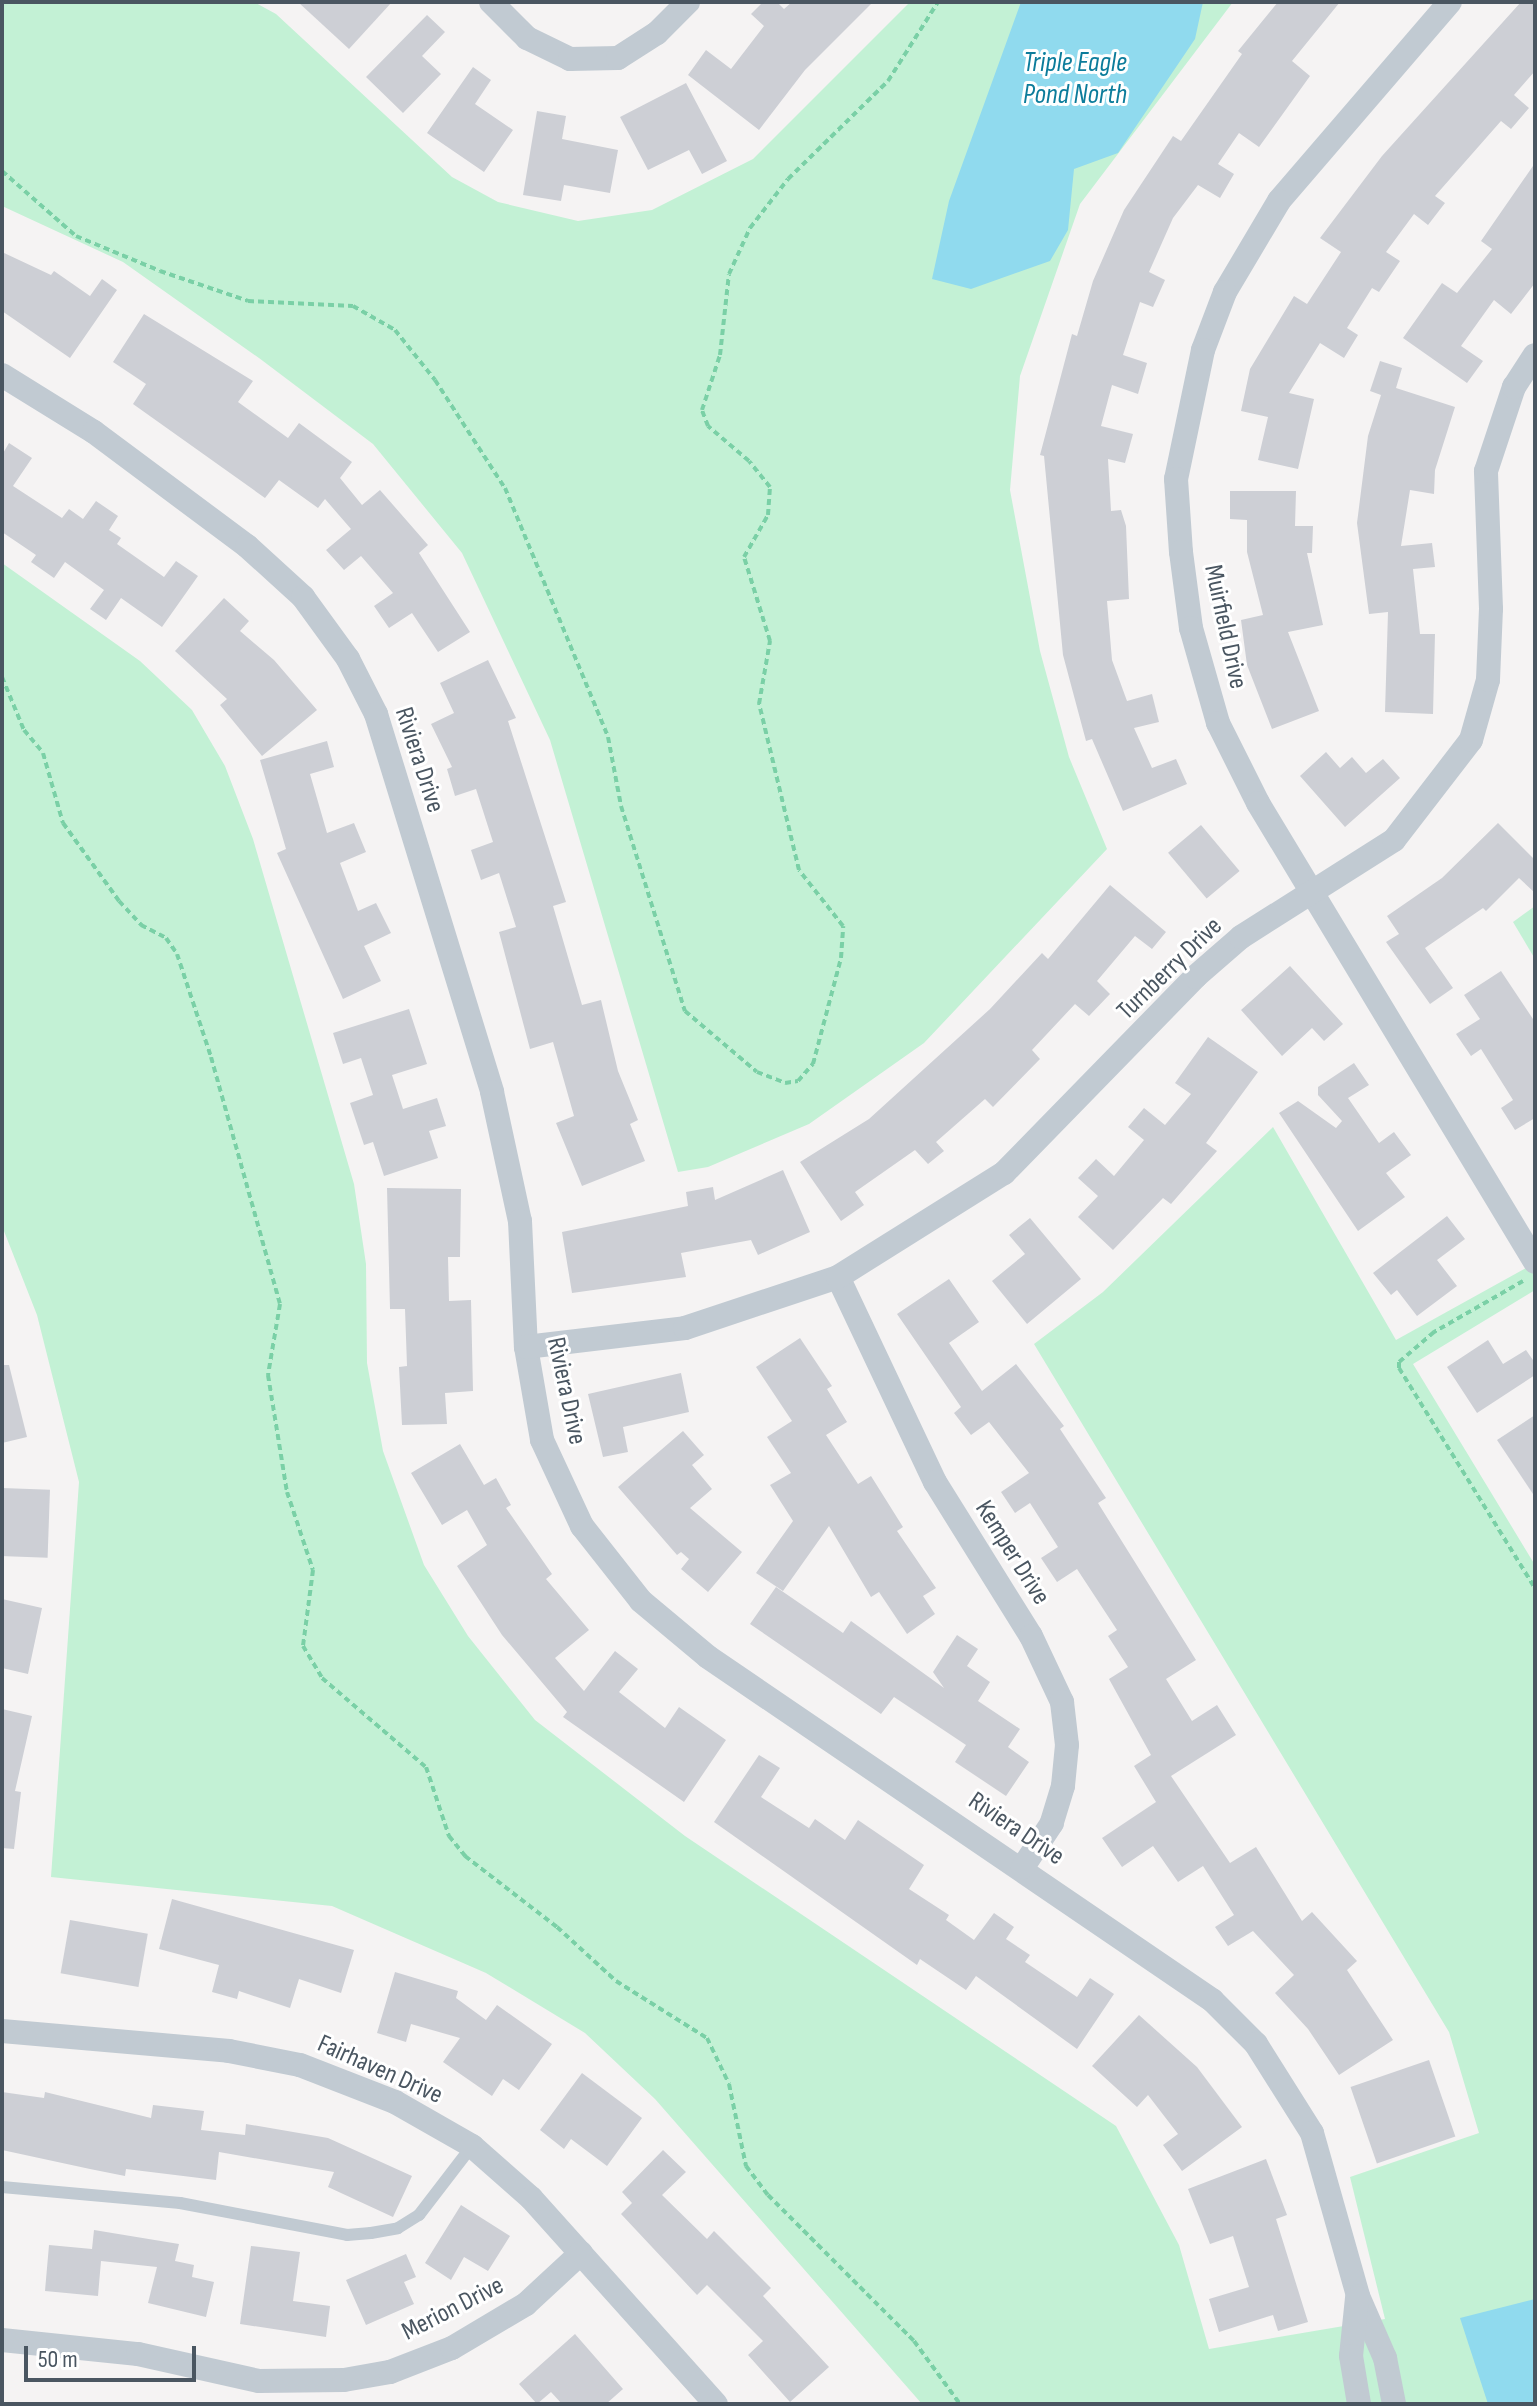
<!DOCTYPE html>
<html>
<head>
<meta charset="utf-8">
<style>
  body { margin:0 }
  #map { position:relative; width:1537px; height:2406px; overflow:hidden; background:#f5f3f3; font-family:"Sofia Sans Condensed",sans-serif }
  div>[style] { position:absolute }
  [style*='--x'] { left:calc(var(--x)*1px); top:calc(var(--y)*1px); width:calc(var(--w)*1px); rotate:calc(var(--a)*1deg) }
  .green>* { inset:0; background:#c3f1d5 }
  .water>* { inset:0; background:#90daee }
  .building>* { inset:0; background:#cdcfd5; transform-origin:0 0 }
  .path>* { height:4px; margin-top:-2px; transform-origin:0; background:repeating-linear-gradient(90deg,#7ad0a6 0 6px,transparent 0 10px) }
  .service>* { height:12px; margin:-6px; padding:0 6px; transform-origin:6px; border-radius:6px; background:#c1cad2 }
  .minor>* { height:24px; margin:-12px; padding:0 12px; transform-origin:12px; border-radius:12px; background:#c1cad2 }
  span { translate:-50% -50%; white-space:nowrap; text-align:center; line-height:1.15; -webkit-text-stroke:6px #fff; paint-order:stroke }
  .street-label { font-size:26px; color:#4a5661 }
  .water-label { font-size:28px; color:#0c7c9b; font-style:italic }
  .frame { position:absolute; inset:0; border:4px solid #4a5661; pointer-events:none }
  .scale { position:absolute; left:24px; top:2346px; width:172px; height:36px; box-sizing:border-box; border:4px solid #4a5661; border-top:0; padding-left:10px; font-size:24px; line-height:28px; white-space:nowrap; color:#4a5661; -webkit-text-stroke:6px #fff; paint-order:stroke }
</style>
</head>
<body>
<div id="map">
  <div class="green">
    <i style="clip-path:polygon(2px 2px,254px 2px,276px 14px,452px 177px,498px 202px,578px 221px,652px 210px,753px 159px,910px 2px,1233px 2px,1080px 204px,1020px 376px,1010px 490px,1040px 651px,1069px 757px,1107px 849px,924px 1043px,809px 1124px,708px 1167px,678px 1172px,550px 740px,462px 553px,373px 444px,259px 358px,123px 262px,2px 206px)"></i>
    <i style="clip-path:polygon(2px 563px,140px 661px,192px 710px,225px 766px,253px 839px,354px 1184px,366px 1264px,367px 1363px,383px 1451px,424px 1565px,468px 1636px,535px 1720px,685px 1836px,1116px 2126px,1179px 2245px,1209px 2349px,1385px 2319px,1350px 2177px,1479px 2133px,1449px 2032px,1034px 1344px,1103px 1292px,1273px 1127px,1396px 1340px,1535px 1263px,1535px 1290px,1413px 1364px,1535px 1565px,1535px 2404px,922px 2404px,655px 2099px,585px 2033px,486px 1973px,332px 1906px,51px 1877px,79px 1482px,37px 1315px,2px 1226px)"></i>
    <i style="clip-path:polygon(1535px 906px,1535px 959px,1513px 922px)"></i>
  </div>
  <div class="water">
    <i style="clip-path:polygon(1021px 2px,1203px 2px,1195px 39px,1118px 153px,1074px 169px,1068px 230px,1050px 261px,971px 289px,932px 279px,949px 201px)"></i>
    <i style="clip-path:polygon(1535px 2299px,1535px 2404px,1488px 2404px,1460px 2318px)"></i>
  </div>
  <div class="building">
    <i style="clip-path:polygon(298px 2px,392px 2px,349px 49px)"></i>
    <i style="clip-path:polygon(763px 2px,777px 2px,784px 9px,792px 2px,873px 2px,805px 70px,759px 130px,688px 75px,706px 50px,731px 69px,764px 26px,751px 14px)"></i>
    <i style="clip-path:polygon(1278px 2px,1340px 2px,1292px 61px,1310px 76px,1259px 147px,1239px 133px,1218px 164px,1234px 174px,1220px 198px,1198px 185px,1173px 218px,1149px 272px,1165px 280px,1153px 307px,1140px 302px,1123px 355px,1147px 363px,1138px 394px,1112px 385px,1101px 426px,1133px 434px,1125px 463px,1108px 459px,1111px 511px,1121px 510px,1126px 526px,1129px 599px,1107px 601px,1112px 660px,1127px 701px,1152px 694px,1159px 722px,1134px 728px,1152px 768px,1176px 759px,1187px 784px,1123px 811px,1092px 739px,1086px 741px,1063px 655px,1044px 456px,1040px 455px,1072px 334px,1077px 336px,1093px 281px,1124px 210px,1173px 136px,1181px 141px,1242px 54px,1238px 51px)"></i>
    <i style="clip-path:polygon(1521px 2px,1535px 2px,1535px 71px,1514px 95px,1529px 108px,1511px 129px,1501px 121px,1435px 196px,1445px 203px,1428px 225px,1414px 214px,1386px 252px,1400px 261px,1379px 292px,1372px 288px,1347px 328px,1358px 335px,1344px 358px,1320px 343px,1289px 393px,1314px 399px,1298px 469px,1258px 460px,1268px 417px,1241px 411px,1250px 369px,1294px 296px,1307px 304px,1341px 252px,1320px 238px,1382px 156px)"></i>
    <i style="clip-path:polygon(427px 15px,445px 32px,422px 56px,441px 74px,403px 113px,366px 77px)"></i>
    <i style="clip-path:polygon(473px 67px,491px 80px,475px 104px,513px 130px,484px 172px,427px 133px)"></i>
    <i style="clip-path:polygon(686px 83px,727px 161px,702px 174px,689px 150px,648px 170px,620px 117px)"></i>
    <i style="clip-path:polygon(537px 111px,566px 116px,562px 139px,618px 150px,610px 193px,564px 185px,561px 201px,523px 195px)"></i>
    <i style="clip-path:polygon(1535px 163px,1535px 283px,1511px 314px,1494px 300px,1461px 346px,1483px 361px,1467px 383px,1403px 338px,1442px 283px,1457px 293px,1492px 249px,1481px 241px)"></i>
    <i style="clip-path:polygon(2px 252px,51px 275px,54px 271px,90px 296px,102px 279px,117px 290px,70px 358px,2px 311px)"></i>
    <i style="clip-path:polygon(144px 314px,253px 381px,238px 402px,288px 438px,299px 423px,352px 462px,340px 478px,362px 505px,380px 490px,428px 545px,419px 553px,470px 632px,438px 652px,412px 613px,389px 628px,374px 606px,393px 593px,361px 556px,344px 570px,326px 550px,351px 529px,325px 499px,318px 508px,279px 480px,265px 498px,133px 404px,146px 384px,113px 362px)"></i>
    <i style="clip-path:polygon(1380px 361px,1402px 368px,1396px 388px,1455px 407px,1435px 470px,1434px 494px,1410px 490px,1401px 546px,1432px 543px,1435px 567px,1413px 569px,1420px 634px,1435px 634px,1433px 714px,1385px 712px,1388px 612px,1369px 614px,1357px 523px,1368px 436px,1381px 395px,1370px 391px)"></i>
    <i style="clip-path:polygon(9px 443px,32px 458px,13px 486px,62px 518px,69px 509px,83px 519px,96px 501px,118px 516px,109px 530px,121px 538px,117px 544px,164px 577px,176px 561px,198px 576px,162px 627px,121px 598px,106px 620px,90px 609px,104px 590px,65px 562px,54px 578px,31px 562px,36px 555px,2px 532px,2px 455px)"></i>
    <i style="clip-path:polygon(1230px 491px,1296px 491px,1295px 526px,1313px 526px,1312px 553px,1307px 553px,1323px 625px,1288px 632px,1319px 711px,1272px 729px,1247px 665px,1241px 620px,1263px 615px,1247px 552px,1247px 520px,1230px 519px)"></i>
    <i style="clip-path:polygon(224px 598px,249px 621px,240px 631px,274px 660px,317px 710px,262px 756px,220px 705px,227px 699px,175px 651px)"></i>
    <i style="clip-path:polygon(488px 660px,516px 718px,508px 721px,566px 902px,553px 906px,582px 1005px,601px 1000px,618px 1071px,638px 1120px,630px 1124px,645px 1161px,582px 1186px,556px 1123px,574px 1116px,553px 1042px,530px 1049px,499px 932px,516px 927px,499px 873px,481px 880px,471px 850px,493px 842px,476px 789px,455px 796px,447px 769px,452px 767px,431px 724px,454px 713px,440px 683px)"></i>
    <i style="clip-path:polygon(327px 741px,334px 767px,310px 774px,327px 833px,354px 823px,366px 852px,340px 863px,358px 911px,376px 903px,391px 933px,364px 946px,381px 981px,343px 999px,277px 853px,286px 849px,260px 760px)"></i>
    <i style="clip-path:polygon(1326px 752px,1340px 768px,1352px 757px,1366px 773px,1383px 759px,1400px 778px,1345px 827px,1300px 776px)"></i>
    <i style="clip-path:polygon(1498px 823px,1535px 860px,1535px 893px,1519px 878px,1486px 911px,1483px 908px,1425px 948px,1453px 988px,1430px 1004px,1386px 942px,1399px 934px,1387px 916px,1442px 878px)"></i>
    <i style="left:1201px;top:825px;width:60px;height:43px;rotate:50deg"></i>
    <i style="clip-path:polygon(1110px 885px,1166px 932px,1152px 949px,1135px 936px,1097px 981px,1110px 994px,1089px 1016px,1075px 1004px,1032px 1050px,1040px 1059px,993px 1107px,985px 1099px,936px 1142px,944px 1151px,928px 1164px,915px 1150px,855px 1192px,864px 1205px,841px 1221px,800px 1162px,869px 1119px,990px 1009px,1042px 953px,1048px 959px)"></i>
    <i style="clip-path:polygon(1290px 966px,1343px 1024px,1324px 1041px,1312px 1028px,1282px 1056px,1241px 1010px)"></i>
    <i style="clip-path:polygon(1501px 971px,1535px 1022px,1535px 1118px,1515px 1130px,1501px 1108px,1513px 1100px,1481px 1049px,1471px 1056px,1456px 1034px,1480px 1019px,1464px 995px)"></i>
    <i style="clip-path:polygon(409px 1009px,427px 1064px,392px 1075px,403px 1109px,437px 1098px,446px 1126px,429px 1131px,438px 1158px,384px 1176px,373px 1142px,364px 1145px,350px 1103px,373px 1095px,361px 1058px,343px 1064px,333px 1033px)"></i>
    <i style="clip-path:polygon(1208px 1037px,1258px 1072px,1206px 1143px,1217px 1151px,1171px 1204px,1163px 1198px,1113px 1250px,1078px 1217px,1098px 1196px,1078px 1178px,1096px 1159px,1114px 1176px,1144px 1140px,1128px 1127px,1144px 1108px,1165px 1125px,1191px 1094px,1175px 1083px)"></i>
    <i style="clip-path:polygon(1354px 1063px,1369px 1085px,1348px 1098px,1379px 1143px,1394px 1132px,1411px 1155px,1386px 1173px,1405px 1197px,1358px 1231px,1279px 1113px,1298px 1101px,1336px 1128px,1342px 1121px,1318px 1095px,1318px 1087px)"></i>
    <i style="clip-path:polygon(783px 1170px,810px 1232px,758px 1255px,751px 1240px,681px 1253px,686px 1277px,572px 1293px,562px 1232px,688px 1206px,686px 1192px,713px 1187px,715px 1200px)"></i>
    <i style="clip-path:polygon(387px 1188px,461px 1189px,460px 1257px,448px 1257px,449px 1301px,471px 1300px,473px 1391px,445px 1393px,447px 1424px,402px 1425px,399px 1367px,407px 1366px,405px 1309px,390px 1309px)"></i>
    <i style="clip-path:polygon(1447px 1216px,1465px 1239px,1437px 1260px,1457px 1286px,1417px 1316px,1397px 1290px,1391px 1295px,1373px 1273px)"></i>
    <i style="clip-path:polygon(1030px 1218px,1081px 1279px,1027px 1324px,992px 1281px,1025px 1254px,1009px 1235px)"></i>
    <i style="clip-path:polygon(949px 1279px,979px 1322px,949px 1343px,982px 1391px,1016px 1364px,1064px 1426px,1060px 1429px,1106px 1498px,1098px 1503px,1196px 1660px,1166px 1679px,1192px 1721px,1217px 1705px,1236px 1735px,1171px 1776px,1230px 1863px,1256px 1847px,1302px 1921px,1312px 1912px,1357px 1961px,1347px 1970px,1393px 2040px,1339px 2075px,1308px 2029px,1275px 1993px,1294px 1975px,1253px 1931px,1228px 1946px,1215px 1927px,1234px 1915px,1203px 1866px,1178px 1882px,1153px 1846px,1122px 1867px,1102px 1838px,1156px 1802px,1134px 1766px,1151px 1755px,1109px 1679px,1128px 1667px,1108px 1636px,1117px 1630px,1077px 1569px,1057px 1582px,1041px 1558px,1058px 1547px,1030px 1503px,1015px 1513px,1001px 1492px,1029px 1473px,989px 1422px,971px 1435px,954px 1413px,961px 1407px,897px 1314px)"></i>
    <i style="clip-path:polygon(800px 1338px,832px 1386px,827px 1389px,847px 1422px,826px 1435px,858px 1484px,871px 1476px,903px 1527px,897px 1531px,936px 1588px,923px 1596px,935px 1614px,907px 1634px,879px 1592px,871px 1597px,829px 1526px,783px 1591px,756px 1573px,793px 1521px,770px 1485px,791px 1473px,767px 1437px,792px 1421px,756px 1367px)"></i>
    <i style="clip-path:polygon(1488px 1340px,1503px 1364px,1526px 1350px,1535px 1363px,1535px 1375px,1477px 1413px,1447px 1367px)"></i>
    <i style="clip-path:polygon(2px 1365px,9px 1365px,27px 1437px,2px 1443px)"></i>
    <i style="clip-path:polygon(681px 1373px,689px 1412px,623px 1427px,628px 1452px,603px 1457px,588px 1394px)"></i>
    <i style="clip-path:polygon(1535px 1415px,1535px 1497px,1497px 1440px)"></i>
    <i style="clip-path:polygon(683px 1431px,704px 1455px,692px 1465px,712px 1489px,690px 1508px,742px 1552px,708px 1592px,681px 1569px,689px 1559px,681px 1552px,677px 1555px,618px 1487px)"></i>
    <i style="clip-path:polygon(460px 1444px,484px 1485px,496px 1478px,511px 1505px,506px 1508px,552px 1574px,546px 1579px,589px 1630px,555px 1658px,584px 1691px,615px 1651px,638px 1669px,619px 1692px,665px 1728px,679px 1707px,726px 1740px,684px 1802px,563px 1717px,567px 1712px,502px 1635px,457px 1566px,487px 1545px,467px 1510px,442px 1525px,411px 1473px)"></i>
    <i style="left:2px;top:1488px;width:48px;height:68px;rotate:2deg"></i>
    <i style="clip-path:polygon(776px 1587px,843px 1633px,851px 1621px,944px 1688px,933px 1672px,957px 1635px,978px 1649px,967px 1666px,990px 1682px,978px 1701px,1020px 1729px,1008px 1747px,1029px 1762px,1006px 1796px,955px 1762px,966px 1745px,894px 1697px,881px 1714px,750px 1624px)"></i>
    <i style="clip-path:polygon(2px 1599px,42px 1608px,28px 1674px,2px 1668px)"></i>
    <i style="clip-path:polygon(2px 1709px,32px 1716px,15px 1791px,21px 1792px,14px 1849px,2px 1848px)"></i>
    <i style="clip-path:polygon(759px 1755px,780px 1768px,761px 1797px,809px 1828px,815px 1819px,845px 1840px,858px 1820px,924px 1865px,909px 1889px,949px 1915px,946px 1920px,974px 1940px,994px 1913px,1014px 1927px,1006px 1939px,1030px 1955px,1025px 1962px,1077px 1997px,1090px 1978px,1114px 1994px,1077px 2049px,976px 1976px,966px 1990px,920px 1959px,917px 1965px,714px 1822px)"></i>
    <i style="clip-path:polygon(172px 1899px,354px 1950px,341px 1993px,299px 1979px,290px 2008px,239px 1991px,237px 1999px,212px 1992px,219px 1965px,159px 1949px)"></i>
    <i style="left:70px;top:1920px;width:79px;height:54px;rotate:10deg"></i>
    <i style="clip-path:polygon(395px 1972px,458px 1991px,456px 1998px,486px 2020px,497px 2005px,552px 2044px,519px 2090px,503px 2079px,492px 2096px,443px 2062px,460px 2038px,411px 2024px,406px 2042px,377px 2033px)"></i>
    <i style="clip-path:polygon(1139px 2015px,1197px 2067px,1242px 2127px,1182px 2171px,1163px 2145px,1178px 2134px,1148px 2095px,1137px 2107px,1092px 2066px)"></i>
    <i style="left:1429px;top:2060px;width:81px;height:83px;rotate:71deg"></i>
    <i style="clip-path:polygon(582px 2073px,642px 2118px,607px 2166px,571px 2139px,564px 2149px,540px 2130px)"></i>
    <i style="clip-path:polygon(2px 2092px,44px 2098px,45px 2092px,151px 2118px,153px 2105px,204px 2111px,201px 2130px,245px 2135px,246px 2124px,328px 2138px,412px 2176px,393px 2217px,328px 2187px,334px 2172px,219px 2152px,216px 2180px,126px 2169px,125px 2176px,90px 2169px,2px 2150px)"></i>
    <i style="clip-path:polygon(663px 2150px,686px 2172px,662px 2195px,707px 2239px,714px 2231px,771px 2288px,763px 2296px,829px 2367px,790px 2402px,748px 2355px,763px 2341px,707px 2285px,697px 2295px,621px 2214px,632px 2203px,622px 2192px)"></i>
    <i style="clip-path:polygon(1266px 2159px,1287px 2215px,1276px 2219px,1308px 2322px,1278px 2331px,1273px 2315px,1219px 2332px,1209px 2299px,1249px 2287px,1233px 2236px,1210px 2244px,1188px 2189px)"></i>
    <i style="clip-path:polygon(461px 2205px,510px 2236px,488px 2271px,464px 2257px,451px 2280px,425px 2263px)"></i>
    <i style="clip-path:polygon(94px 2230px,179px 2244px,175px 2261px,194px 2265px,192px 2277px,214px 2282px,206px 2317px,148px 2303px,157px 2267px,101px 2261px,98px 2296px,45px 2291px,49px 2245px,92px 2249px)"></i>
    <i style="clip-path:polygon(251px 2246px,300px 2252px,293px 2301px,330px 2306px,326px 2337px,240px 2324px)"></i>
    <i style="clip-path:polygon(406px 2254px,416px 2277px,404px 2282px,414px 2304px,366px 2325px,346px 2280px)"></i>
    <i style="clip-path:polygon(575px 2334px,623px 2389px,606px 2404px,562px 2404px,551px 2392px,537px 2404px,519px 2384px)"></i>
  </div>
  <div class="path">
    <i style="--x:2;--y:171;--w:98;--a:41.3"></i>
    <i style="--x:76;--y:236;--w:91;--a:22.6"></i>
    <i style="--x:160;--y:271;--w:93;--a:18.8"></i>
    <i style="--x:248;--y:301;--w:105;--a:2.7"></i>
    <i style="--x:353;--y:306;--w:48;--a:29.7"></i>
    <i style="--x:395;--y:330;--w:64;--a:51.3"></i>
    <i style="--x:435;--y:380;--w:129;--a:57.1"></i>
    <i style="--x:505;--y:488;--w:269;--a:67.5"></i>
    <i style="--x:608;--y:737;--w:70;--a:79.3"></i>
    <i style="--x:621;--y:806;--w:215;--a:72.7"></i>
    <i style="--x:685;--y:1011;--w:94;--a:40.3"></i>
    <i style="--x:757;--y:1072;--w:30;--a:21"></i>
    <i style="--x:785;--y:1083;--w:13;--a:-9"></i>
    <i style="--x:798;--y:1081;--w:23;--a:-49"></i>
    <i style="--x:813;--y:1064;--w:110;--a:-75.2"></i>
    <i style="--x:841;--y:958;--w:32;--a:-86"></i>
    <i style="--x:843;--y:926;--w:71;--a:-128.2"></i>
    <i style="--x:799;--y:870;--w:171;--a:-103.5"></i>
    <i style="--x:759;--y:704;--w:64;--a:-80.1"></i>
    <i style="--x:770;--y:641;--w:88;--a:-107.2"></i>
    <i style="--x:744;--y:557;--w:48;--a:-60.3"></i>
    <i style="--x:768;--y:515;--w:28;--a:-86"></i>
    <i style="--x:770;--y:487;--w:33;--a:-129"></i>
    <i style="--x:749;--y:461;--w:54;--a:-139.5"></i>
    <i style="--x:708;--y:426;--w:17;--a:-111"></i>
    <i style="--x:702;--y:410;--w:58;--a:-71.9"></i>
    <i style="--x:720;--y:355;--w:81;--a:-83.7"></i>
    <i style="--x:729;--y:274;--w:51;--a:-65.5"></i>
    <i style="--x:750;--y:228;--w:62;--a:-52.2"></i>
    <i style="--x:788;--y:179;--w:140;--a:-44.4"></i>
    <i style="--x:888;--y:81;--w:93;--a:-57.7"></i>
    <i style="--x:2;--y:677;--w:57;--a:67.5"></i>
    <i style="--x:24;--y:730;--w:30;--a:50"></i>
    <i style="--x:43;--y:753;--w:73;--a:74.1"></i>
    <i style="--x:63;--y:823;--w:96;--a:54.3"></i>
    <i style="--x:119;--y:901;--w:33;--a:47"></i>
    <i style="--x:141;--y:925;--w:28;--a:27"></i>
    <i style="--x:166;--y:938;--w:19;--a:55"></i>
    <i style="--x:177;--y:954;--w:108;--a:71.7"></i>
    <i style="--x:211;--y:1057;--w:256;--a:74.4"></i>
    <i style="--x:280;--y:1304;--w:72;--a:99.6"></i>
    <i style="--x:268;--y:1375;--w:119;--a:80.8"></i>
    <i style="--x:287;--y:1492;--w:82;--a:71.6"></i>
    <i style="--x:313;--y:1570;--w:77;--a:97.5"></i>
    <i style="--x:303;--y:1646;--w:37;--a:59"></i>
    <i style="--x:322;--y:1678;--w:137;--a:40.6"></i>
    <i style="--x:426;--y:1767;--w:73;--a:71.6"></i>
    <i style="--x:449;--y:1836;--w:26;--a:51"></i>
    <i style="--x:465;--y:1856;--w:116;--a:37.7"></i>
    <i style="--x:557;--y:1927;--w:80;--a:42.5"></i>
    <i style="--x:616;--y:1981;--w:107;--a:32.1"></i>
    <i style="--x:707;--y:2038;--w:51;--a:64.4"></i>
    <i style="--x:729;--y:2084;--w:84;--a:78.3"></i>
    <i style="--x:746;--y:2166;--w:36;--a:53"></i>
    <i style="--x:768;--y:2195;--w:206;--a:45"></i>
    <i style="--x:914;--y:2341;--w:78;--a:53.9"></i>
    <i style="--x:1523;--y:1281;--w:103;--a:150.2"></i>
    <i style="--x:1434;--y:1332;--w:46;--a:139.4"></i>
    <i style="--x:1399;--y:1362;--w:6;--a:90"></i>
    <i style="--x:1399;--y:1368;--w:259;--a:58.3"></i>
  </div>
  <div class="service">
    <i style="--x:2;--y:2187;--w:179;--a:5.1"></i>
    <i style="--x:180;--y:2203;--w:170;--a:10.8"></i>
    <i style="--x:347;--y:2235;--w:24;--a:-5"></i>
    <i style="--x:371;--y:2233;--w:27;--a:-10"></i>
    <i style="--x:398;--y:2228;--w:25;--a:-32"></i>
    <i style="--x:419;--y:2215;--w:87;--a:-52.5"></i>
  </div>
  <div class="minor">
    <i style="--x:491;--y:2;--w:51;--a:45"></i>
    <i style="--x:527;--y:38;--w:48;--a:26"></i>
    <i style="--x:570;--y:59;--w:48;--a:-1.2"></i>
    <i style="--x:618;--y:58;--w:46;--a:-32.7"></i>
    <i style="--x:657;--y:33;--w:44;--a:-45"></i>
    <i style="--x:1450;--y:2;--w:262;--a:130.7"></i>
    <i style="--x:1279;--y:201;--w:106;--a:120.7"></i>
    <i style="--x:1225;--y:292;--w:62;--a:110.8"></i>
    <i style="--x:1203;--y:350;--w:132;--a:101.8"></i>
    <i style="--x:1176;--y:479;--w:73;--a:86.1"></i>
    <i style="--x:1181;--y:552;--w:77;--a:82.5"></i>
    <i style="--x:1191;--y:628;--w:99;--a:74.1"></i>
    <i style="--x:1218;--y:723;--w:89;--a:63.4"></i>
    <i style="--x:1258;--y:803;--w:536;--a:58.89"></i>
    <i style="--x:2;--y:375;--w:108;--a:31.8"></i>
    <i style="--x:94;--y:432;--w:191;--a:36.7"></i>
    <i style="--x:247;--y:546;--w:76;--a:42.3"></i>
    <i style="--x:303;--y:597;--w:77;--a:54"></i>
    <i style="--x:348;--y:659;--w:62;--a:63"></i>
    <i style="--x:376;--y:714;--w:395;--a:72.9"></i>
    <i style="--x:492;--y:1092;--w:132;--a:77.8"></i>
    <i style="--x:520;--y:1221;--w:126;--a:87.3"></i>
    <i style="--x:526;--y:1347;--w:94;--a:80.2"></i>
    <i style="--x:542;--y:1440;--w:95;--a:65.1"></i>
    <i style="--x:582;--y:1526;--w:95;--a:51.8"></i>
    <i style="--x:641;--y:1601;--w:87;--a:39.9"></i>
    <i style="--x:708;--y:1657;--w:610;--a:34.24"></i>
    <i style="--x:1212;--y:2000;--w:62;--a:45"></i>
    <i style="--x:1256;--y:2044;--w:105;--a:57.8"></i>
    <i style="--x:1312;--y:2133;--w:169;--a:74.2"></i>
    <i style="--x:1358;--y:2296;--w:68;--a:66.5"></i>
    <i style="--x:1385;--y:2358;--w:47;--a:78.9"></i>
    <i style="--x:838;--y:1277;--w:227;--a:64.7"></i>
    <i style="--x:935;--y:1482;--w:181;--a:58.1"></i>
    <i style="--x:1031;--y:1636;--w:73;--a:64.8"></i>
    <i style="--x:1062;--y:1702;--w:43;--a:83.4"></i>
    <i style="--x:1067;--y:1745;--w:41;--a:95.6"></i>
    <i style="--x:1063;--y:1786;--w:39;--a:107"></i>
    <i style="--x:1052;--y:1823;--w:53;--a:123.4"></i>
    <i style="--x:526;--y:1347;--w:160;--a:-6.8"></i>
    <i style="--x:685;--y:1328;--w:161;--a:-18.4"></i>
    <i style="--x:838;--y:1277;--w:196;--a:-32.1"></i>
    <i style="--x:1004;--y:1173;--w:274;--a:-45.7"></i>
    <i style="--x:1195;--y:977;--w:61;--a:-41"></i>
    <i style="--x:1241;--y:937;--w:181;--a:-32.4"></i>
    <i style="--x:1394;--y:840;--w:126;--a:-52.4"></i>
    <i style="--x:1471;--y:740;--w:62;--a:-74.2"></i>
    <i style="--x:1488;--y:680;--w:71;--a:-87.6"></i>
    <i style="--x:1491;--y:609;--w:138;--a:-92.1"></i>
    <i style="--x:1486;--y:471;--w:89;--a:-71.6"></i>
    <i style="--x:1514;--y:387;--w:38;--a:-57"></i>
    <i style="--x:2;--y:2031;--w:228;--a:5"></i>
    <i style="--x:229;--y:2051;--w:72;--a:11.2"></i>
    <i style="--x:300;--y:2065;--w:102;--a:21.3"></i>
    <i style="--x:395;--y:2102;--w:89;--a:29.7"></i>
    <i style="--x:472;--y:2146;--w:79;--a:41.4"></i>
    <i style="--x:531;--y:2198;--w:277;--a:48.1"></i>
    <i style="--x:1357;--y:2298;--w:58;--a:95.9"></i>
    <i style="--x:1351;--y:2356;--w:49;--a:80.5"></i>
    <i style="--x:2;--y:2340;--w:137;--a:5.9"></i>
    <i style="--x:138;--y:2354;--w:124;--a:12.6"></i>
    <i style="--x:259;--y:2381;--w:85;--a:-0.7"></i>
    <i style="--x:344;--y:2380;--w:47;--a:-9.9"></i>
    <i style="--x:390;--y:2372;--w:66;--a:-21.2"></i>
    <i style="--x:452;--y:2348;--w:86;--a:-30.7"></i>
    <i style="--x:526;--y:2304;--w:75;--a:-42.8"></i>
  </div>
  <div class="street-label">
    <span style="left:1225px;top:627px;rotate:78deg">Muirfield Drive</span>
    <span style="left:419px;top:760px;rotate:72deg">Riviera Drive</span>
    <span style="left:1170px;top:969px;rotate:-44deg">Turnberry Drive</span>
    <span style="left:566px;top:1391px;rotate:78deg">Riviera Drive</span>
    <span style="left:1012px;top:1553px;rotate:58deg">Kemper Drive</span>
    <span style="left:1016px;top:1829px;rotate:34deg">Riviera Drive</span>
    <span style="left:380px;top:2070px;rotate:24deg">Fairhaven Drive</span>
    <span style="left:453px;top:2309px;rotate:-27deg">Merion Drive</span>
  </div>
  <div class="water-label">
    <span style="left:1075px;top:79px">Triple Eagle<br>Pond North</span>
  </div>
  <div class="frame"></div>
  <div class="scale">50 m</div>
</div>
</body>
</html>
